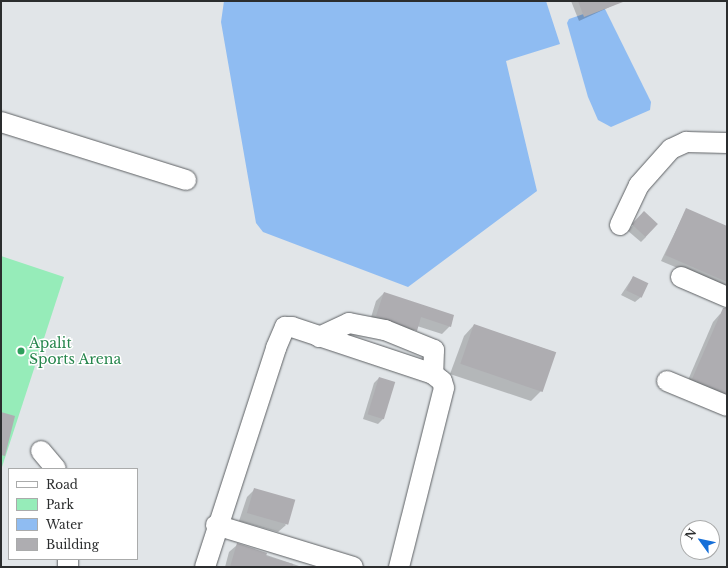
<!DOCTYPE html>
<html>
<head>
<meta charset="utf-8">
<style>
  body { margin:0 }
  #map { position:relative; width:728px; height:568px; overflow:hidden; background:#e1e5e8; font-family:"Libre Baskerville",serif }
  div>[style] { position:absolute }
  [style*='--x'] { left:calc(var(--x)*1px); top:calc(var(--y)*1px); width:calc(var(--w)*1px); rotate:calc(var(--a)*1deg) }
  .green>* { inset:0; background:#96ecb9 }
  .water>* { inset:0; background:#8fbcf2 }
  .shadow>* { inset:0; background:#0003 }
  .building>* { inset:0; background:#aeadb1; transform-origin:0 0 }
  .roads { filter:drop-shadow(0 0 1px #5d6063) drop-shadow(0 0 1px #5d6063) }
  .minor>* { height:20px; margin:-10px; padding:0 10px; transform-origin:10px; border-radius:10px; background:#fff }
  .dots>* { width:11px; height:11px; translate:-50% -50%; box-sizing:border-box; border:2px solid #fff; border-radius:50% }
  span { translate:-50% -50%; white-space:nowrap; text-align:center; line-height:1.15; -webkit-text-stroke:3px #fff; paint-order:stroke }
  .leisure-label { font-size:14px; color:#27864d }
  .left { translate:0 -50%; text-align:left }
  .frame { position:absolute; inset:0; border:2px solid #2b2d2e; pointer-events:none }
  .legend { position:absolute; left:8px; top:468px; width:130px; height:92px; box-sizing:border-box; background:#fff; border:1px solid #aaabab; margin:0; padding:5px 7px; list-style:none; font-size:12px; color:#2b2d2e }
  .legend li { display:flex; align-items:center; gap:8px; height:20px }
  .legend b { width:20px; border:1px solid #aaabab }
  .north { position:absolute; left:680px; top:520px; width:40px; height:40px; box-sizing:border-box; background:#fff; border:1px solid #aaabab; border-radius:50%; rotate:303deg; font-size:11px; font-weight:700; line-height:16px; text-align:center; color:#2b2d2e }
  .north::after { content:''; display:block; margin:auto; width:14px; height:18px; background:#166fd8; clip-path:polygon(50% 0,100% 100%,50% 72%,0 100%) }
</style>
</head>
<body>
<div id="map">
  <div class="green">
    <i style="clip-path:polygon(1px 256px,64px 277px,1px 470px)"></i>
  </div>
  <div class="water">
    <i style="clip-path:polygon(224px 1px,546px 1px,560px 44px,506px 61px,537px 191px,408px 287px,263px 232px,256px 223px,221px 22px)"></i>
    <i style="clip-path:polygon(604px 7px,651px 102px,650px 110px,611px 127px,598px 120px,588px 97px,567px 23px,569px 19px)"></i>
  </div>
  <div class="shadow">
    <i style="clip-path:polygon(571px 1px,613px 1px,614px 5px,579px 21px)"></i>
    <i style="clip-path:polygon(686px 210px,727px 227px,727px 289px,661px 261px)"></i>
    <i style="clip-path:polygon(639px 218px,646px 237px,641px 242px,628px 231px)"></i>
    <i style="clip-path:polygon(633px 277px,641px 297px,635px 302px,621px 295px)"></i>
    <i style="clip-path:polygon(384px 293px,450px 326px,442px 334px,417px 326px,408px 338px,369px 324px,376px 301px)"></i>
    <i style="clip-path:polygon(720px 314px,727px 317px,727px 408px,685px 387px,713px 322px)"></i>
    <i style="clip-path:polygon(474px 325px,554px 352px,541px 391px,531px 401px,450px 374px,464px 336px)"></i>
    <i style="clip-path:polygon(379px 378px,383px 419px,378px 424px,363px 419px,374px 383px)"></i>
    <i style="clip-path:polygon(255px 489px,286px 525px,278px 532px,239px 521px,247px 497px)"></i>
    <i style="clip-path:polygon(237px 545px,302px 567px,225px 567px,229px 552px)"></i>
  </div>
  <div class="building">
    <i style="clip-path:polygon(578px 1px,623px 1px,623px 2px,584px 17px)"></i>
    <i style="clip-path:polygon(686px 208px,727px 226px,727px 282px,665px 255px)"></i>
    <i style="left:644px;top:211px;width:19px;height:18px;rotate:43deg"></i>
    <i style="left:633px;top:276px;width:17px;height:16px;rotate:25deg"></i>
    <i style="clip-path:polygon(384px 292px,454px 315px,451px 327px,421px 317px,417px 331px,376px 316px)"></i>
    <i style="clip-path:polygon(723px 308px,727px 308px,727px 394px,692px 379px)"></i>
    <i style="left:474px;top:324px;width:87px;height:42px;rotate:19deg"></i>
    <i style="left:379px;top:377px;width:17px;height:39px;rotate:17deg"></i>
    <i style="clip-path:polygon(1px 412px,15px 416px,5px 456px,1px 455px)"></i>
    <i style="left:254px;top:488px;width:43px;height:26px;rotate:16deg"></i>
    <i style="clip-path:polygon(237px 543px,267px 553px,266px 556px,293px 564px,293px 567px,230px 567px)"></i>
  </div>
  <div class="roads">
    <div class="minor">
      <i style="--x:1;--y:122;--w:194;--a:17.4"></i>
      <i style="--x:620;--y:225;--w:44;--a:-64.6"></i>
      <i style="--x:639;--y:185;--w:48;--a:-48.4"></i>
      <i style="--x:671;--y:149;--w:17;--a:-25"></i>
      <i style="--x:686;--y:142;--w:41;--a:1.4"></i>
      <i style="--x:681;--y:277;--w:50;--a:23.5"></i>
      <i style="--x:319;--y:337;--w:33;--a:-25"></i>
      <i style="--x:349;--y:323;--w:37;--a:11"></i>
      <i style="--x:385;--y:330;--w:53;--a:22.2"></i>
      <i style="--x:434;--y:350;--w:24;--a:92"></i>
      <i style="--x:667;--y:381;--w:65;--a:22.6"></i>
      <i style="--x:41;--y:451;--w:23;--a:50"></i>
      <i style="--x:216;--y:525;--w:143;--a:17"></i>
      <i style="--x:68;--y:567;--w:8;--a:-90"></i>
      <i style="--x:205;--y:567;--w:230;--a:-72"></i>
      <i style="--x:276;--y:348;--w:23;--a:-67"></i>
      <i style="--x:285;--y:327;--w:7;--a:0"></i>
      <i style="--x:292;--y:327;--w:149;--a:18.4"></i>
      <i style="--x:433;--y:374;--w:11;--a:38"></i>
      <i style="--x:442;--y:381;--w:7;--a:74"></i>
      <i style="--x:444;--y:388;--w:185;--a:104.1"></i>
    </div>
  </div>
  <div class="dots">
    <i style="left:21px;top:351px;background:#2e9e5b"></i>
  </div>
  <div class="leisure-label">
    <span class="left" style="left:29px;top:351px">Apalit<br>Sports Arena</span>
  </div>
  <div class="frame"></div>
  <ul class="legend">
  <li><b style="height:5px;background:#fff"></b>Road</li>
  <li><b style="height:11px;background:#96ecb9"></b>Park</li>
  <li><b style="height:11px;background:#8fbcf2"></b>Water</li>
  <li><b style="height:11px;background:#aeadb1"></b>Building</li>
  </ul>
  <div class="north">N</div>
</div>
</body>
</html>
